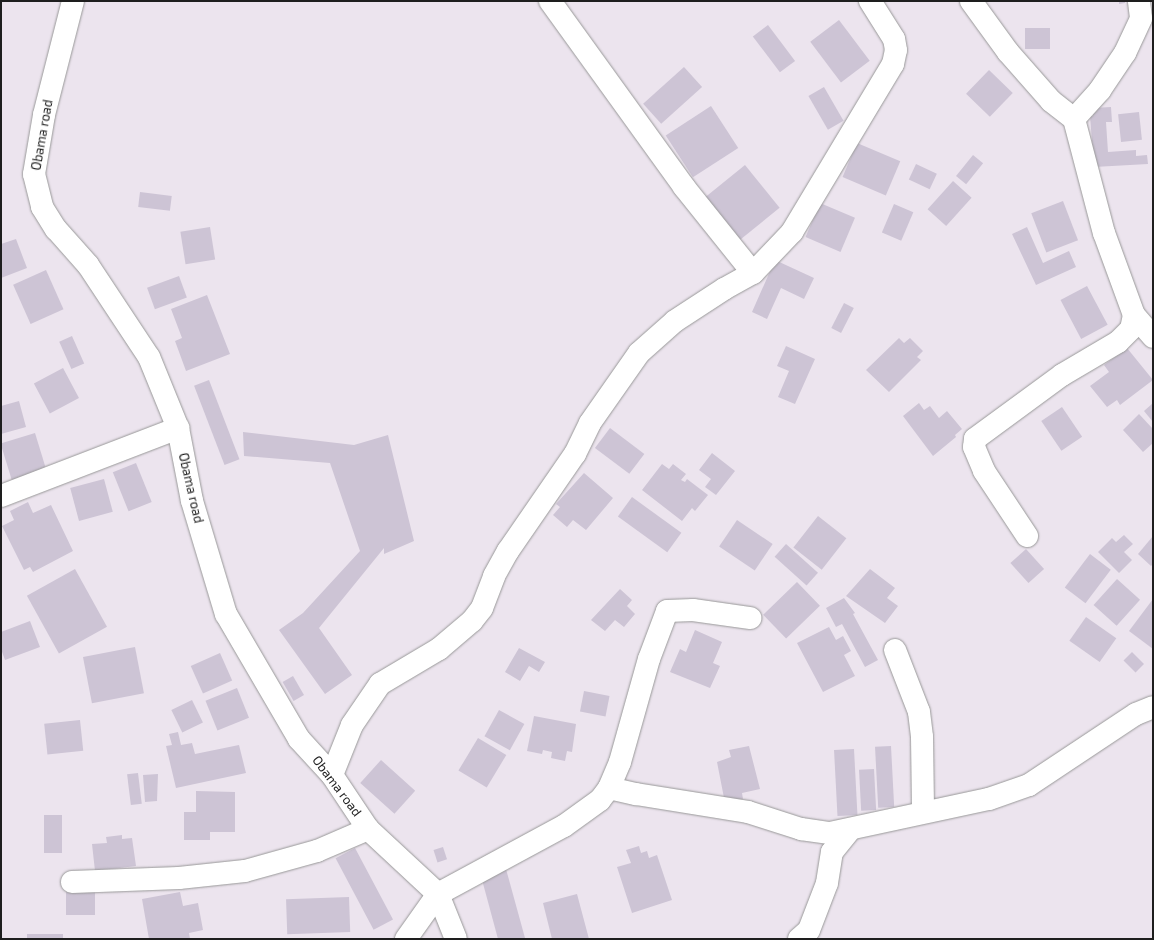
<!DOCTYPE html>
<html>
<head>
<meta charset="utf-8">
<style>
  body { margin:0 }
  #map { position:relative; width:1154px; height:940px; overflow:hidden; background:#ece4ee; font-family:"Exo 2",sans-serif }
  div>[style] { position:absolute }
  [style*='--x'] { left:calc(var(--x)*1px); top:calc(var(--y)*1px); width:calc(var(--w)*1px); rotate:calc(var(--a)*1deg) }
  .building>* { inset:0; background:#cdc4d5; transform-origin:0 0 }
  .roads { filter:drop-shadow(0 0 1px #989898) drop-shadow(0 0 1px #989898) }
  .minor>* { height:22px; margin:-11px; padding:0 11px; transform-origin:11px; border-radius:11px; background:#fff }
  span { translate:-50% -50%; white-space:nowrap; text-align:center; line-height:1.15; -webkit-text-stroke:3.5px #fff; paint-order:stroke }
  .street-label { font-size:13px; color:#1e1e1e }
  .frame { position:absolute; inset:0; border:2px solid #1e1e1e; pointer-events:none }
</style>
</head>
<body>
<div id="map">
  <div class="building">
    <i style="clip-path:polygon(1119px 1px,1125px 1px,1125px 3px,1119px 4px)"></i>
    <i style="left:839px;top:20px;width:51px;height:36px;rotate:53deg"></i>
    <i style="left:768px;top:25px;width:45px;height:19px;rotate:53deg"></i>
    <i style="left:1025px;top:28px;width:25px;height:21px"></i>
    <i style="left:684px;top:67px;width:27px;height:55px;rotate:48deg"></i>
    <i style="left:989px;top:70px;width:33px;height:33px;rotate:44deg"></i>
    <i style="left:824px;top:87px;width:39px;height:18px;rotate:60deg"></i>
    <i style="left:711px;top:106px;width:50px;height:54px;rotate:57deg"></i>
    <i style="clip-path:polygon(1111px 107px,1112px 122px,1106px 122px,1108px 152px,1136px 150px,1136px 156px,1147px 155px,1148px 164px,1094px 167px,1090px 116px,1093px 116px,1093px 108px)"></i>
    <i style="left:1139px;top:112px;width:28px;height:21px;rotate:84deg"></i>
    <i style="left:857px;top:143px;width:47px;height:37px;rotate:23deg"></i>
    <i style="left:973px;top:155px;width:13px;height:27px;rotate:39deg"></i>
    <i style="left:916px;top:164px;width:23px;height:17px;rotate:25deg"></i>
    <i style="left:745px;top:165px;width:55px;height:56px;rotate:51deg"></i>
    <i style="left:953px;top:181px;width:25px;height:38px;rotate:42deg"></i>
    <i style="left:140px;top:192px;width:32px;height:15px;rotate:7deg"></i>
    <i style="left:1063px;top:201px;width:42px;height:34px;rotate:69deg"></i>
    <i style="left:820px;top:203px;width:38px;height:37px;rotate:23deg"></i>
    <i style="left:894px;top:204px;width:21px;height:31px;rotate:23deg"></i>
    <i style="left:210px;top:227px;width:33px;height:30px;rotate:81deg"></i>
    <i style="clip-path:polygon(1027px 227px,1043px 263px,1069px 251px,1076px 267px,1036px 285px,1012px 234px)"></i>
    <i style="clip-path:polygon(16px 239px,27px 268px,1px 278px,1px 244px)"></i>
    <i style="clip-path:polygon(775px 260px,814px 278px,804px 299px,781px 288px,767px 319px,752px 312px)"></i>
    <i style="left:46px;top:270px;width:43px;height:36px;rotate:66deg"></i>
    <i style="left:179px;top:276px;width:23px;height:34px;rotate:70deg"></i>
    <i style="left:1087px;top:286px;width:44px;height:30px;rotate:62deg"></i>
    <i style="clip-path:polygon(207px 295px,230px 354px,186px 371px,175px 341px,182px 338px,171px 309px)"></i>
    <i style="left:844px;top:303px;width:11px;height:28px;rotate:27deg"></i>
    <i style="left:72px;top:336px;width:30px;height:14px;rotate:66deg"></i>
    <i style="clip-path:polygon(899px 338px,904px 343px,910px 338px,923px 351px,917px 357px,921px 360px,889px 392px,866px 370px)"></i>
    <i style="clip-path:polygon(786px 346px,815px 359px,795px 404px,778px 397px,789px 371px,777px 366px)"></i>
    <i style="clip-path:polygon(1127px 348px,1153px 380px,1120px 405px,1117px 400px,1107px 407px,1090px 386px,1109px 372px,1104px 365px)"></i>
    <i style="left:63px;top:368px;width:34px;height:33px;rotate:62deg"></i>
    <i style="left:209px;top:380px;width:85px;height:16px;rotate:69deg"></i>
    <i style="clip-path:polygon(19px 401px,26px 427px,1px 434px,1px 406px)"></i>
    <i style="clip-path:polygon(919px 403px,924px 410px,930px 406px,939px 418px,947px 411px,962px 429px,955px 435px,956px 437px,933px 456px,903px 416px)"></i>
    <i style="clip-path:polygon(1153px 403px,1153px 422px,1144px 411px)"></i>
    <i style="left:1062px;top:407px;width:36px;height:25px;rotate:56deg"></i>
    <i style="clip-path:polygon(1139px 414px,1153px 429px,1153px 443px,1143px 452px,1123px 430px)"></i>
    <i style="left:610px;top:428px;width:43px;height:25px;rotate:37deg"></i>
    <i style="clip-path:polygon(243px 432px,354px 445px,388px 435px,414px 541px,384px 554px,384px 548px,319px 628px,352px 675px,325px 694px,279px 630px,303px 613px,360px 551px,330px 463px,244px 456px)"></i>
    <i style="left:35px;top:433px;width:38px;height:36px;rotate:73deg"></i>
    <i style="clip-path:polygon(712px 453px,735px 471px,716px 495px,705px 487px,711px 479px,699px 470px)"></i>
    <i style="left:136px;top:463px;width:42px;height:25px;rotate:68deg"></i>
    <i style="clip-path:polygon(662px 464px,669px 469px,673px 464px,686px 474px,681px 480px,685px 482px,687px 479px,708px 495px,695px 511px,692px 508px,682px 521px,642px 490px)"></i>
    <i style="clip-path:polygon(584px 473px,613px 498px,586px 530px,573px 520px,567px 527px,553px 515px,560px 507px,556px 504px)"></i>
    <i style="left:104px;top:479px;width:34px;height:35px;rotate:75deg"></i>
    <i style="left:632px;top:497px;width:61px;height:24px;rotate:36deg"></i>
    <i style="clip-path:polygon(28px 502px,33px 513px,51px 505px,73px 551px,33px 572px,30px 567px,24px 570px,2px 526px,14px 520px,10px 511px)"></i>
    <i style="left:818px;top:516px;width:36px;height:40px;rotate:38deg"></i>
    <i style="left:737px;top:520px;width:43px;height:32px;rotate:34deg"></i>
    <i style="clip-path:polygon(1124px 535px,1133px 544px,1124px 552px,1132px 560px,1119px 573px,1098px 552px,1112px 538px,1116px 542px)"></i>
    <i style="clip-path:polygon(1153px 536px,1153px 564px,1151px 566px,1138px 554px)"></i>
    <i style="left:786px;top:544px;width:43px;height:17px;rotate:42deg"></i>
    <i style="left:1026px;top:549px;width:27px;height:21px;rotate:48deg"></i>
    <i style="left:1090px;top:554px;width:26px;height:42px;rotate:37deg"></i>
    <i style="left:75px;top:569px;width:66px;height:55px;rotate:61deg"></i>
    <i style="clip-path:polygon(870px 569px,895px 588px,887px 598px,898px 606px,885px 623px,846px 596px)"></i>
    <i style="left:1117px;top:579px;width:31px;height:35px;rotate:42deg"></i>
    <i style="left:797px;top:582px;width:33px;height:47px;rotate:46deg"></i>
    <i style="clip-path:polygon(620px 589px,632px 600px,627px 606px,635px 614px,624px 627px,615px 620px,605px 631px,591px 620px)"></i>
    <i style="clip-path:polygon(844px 598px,855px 613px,853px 614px,878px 660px,865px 667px,842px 624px,836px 627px,826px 608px)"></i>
    <i style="clip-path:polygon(1153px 599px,1153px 649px,1129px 631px)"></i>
    <i style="left:1086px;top:617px;width:37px;height:29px;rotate:35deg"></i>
    <i style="clip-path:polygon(30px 621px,40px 647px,5px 660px,1px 649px,1px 632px)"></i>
    <i style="clip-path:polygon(829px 627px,836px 640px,843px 636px,851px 651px,844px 655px,855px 676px,823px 692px,797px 643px)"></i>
    <i style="clip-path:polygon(695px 630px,722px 642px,713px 663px,720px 666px,710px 688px,670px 672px,680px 649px,686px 652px)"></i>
    <i style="left:135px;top:647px;width:47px;height:53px;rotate:79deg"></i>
    <i style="clip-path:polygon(519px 648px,545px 662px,539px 672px,529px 666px,520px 681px,505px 672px)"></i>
    <i style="left:1132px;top:652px;width:17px;height:12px;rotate:45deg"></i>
    <i style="left:220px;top:653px;width:30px;height:32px;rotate:66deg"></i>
    <i style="left:293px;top:676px;width:22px;height:12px;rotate:60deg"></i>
    <i style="left:237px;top:688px;width:32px;height:34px;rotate:68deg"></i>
    <i style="left:584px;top:691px;width:26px;height:21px;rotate:11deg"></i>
    <i style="left:192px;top:700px;width:25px;height:23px;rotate:64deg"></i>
    <i style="left:499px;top:710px;width:29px;height:30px;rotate:29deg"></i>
    <i style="clip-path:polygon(534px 716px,576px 724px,572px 752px,567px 751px,565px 761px,551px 758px,552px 752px,543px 750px,542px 754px,527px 751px)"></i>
    <i style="left:80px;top:720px;width:31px;height:36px;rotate:84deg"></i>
    <i style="clip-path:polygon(178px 732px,181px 745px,192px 743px,195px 754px,239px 745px,246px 773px,176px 788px,166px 746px,172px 745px,169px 734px)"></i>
    <i style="left:478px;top:738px;width:33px;height:38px;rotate:31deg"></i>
    <i style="clip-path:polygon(749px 746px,760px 789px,742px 793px,743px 799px,725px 803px,717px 762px,731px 757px,729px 750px)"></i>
    <i style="left:891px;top:746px;width:61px;height:16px;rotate:87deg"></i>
    <i style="left:854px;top:749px;width:66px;height:20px;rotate:87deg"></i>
    <i style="left:381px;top:760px;width:46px;height:31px;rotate:42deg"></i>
    <i style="left:874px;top:769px;width:41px;height:15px;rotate:87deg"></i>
    <i style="left:138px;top:773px;width:31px;height:11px;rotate:83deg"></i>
    <i style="clip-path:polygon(158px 774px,157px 801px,145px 802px,143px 775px)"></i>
    <i style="clip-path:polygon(196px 791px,235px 792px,235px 832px,210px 832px,210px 840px,184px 840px,184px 812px,196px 812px)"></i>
    <i style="left:44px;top:815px;width:18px;height:38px"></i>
    <i style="clip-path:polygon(122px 835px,122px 839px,132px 838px,136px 866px,95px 871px,92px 844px,107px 843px,106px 837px)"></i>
    <i style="clip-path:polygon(639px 846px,641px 853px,647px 851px,649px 858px,657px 855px,672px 900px,632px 913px,617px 867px,631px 863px,626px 850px)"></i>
    <i style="left:443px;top:847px;width:13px;height:10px;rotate:72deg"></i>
    <i style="left:355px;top:848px;width:81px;height:22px;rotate:62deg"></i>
    <i style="clip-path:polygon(506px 869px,525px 938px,522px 939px,498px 939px,481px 876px)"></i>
    <i style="left:66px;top:892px;width:29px;height:23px"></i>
    <i style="clip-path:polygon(180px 892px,183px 906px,198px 903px,203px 930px,189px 933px,190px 939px,149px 939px,142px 899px)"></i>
    <i style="clip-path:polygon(577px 894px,589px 939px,552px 939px,543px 903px)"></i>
    <i style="left:349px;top:897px;width:35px;height:63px;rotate:88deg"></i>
    <i style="left:27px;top:934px;width:36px;height:5px"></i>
  </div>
  <div class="roads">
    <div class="minor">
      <i style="--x:73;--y:1;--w:118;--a:104.3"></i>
      <i style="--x:44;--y:115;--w:60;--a:99.6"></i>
      <i style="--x:34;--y:174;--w:34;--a:76"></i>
      <i style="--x:42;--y:207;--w:26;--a:58"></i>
      <i style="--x:56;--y:229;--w:48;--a:48.4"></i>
      <i style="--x:88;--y:265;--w:110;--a:56.5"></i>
      <i style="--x:149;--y:357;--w:77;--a:67.8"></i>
      <i style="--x:178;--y:428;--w:74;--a:79.1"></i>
      <i style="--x:192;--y:501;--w:118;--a:73.3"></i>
      <i style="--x:226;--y:614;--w:145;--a:59.7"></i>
      <i style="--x:299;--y:739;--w:49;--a:47.5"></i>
      <i style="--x:332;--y:775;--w:65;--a:56.3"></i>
      <i style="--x:368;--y:829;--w:96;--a:42.9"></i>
      <i style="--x:438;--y:894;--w:48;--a:68.2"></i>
      <i style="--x:550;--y:1;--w:229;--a:54.2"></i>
      <i style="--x:684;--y:187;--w:110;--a:51.3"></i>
      <i style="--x:971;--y:1;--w:63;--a:54"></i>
      <i style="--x:1008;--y:52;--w:65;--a:48.7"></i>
      <i style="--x:1051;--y:101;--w:29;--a:38"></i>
      <i style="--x:1074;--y:119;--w:118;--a:75.3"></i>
      <i style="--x:1104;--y:233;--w:87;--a:69.9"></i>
      <i style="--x:1134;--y:315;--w:14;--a:102"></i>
      <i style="--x:1131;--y:329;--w:18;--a:135"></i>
      <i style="--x:1118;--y:342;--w:65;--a:149.5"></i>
      <i style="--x:1062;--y:375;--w:108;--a:143.7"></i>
      <i style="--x:975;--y:439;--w:8;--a:97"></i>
      <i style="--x:974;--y:447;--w:26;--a:67"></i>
      <i style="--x:984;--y:471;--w:78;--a:56.5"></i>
      <i style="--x:1074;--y:119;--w:39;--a:-48"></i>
      <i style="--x:1100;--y:90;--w:45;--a:-56"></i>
      <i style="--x:1125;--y:53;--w:38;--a:-65"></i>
      <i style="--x:1141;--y:18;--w:17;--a:-97"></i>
      <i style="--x:1134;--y:315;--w:29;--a:49"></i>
      <i style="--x:1;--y:496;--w:190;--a:-21"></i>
      <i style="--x:895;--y:650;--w:66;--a:68.8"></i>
      <i style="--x:919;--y:712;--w:25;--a:83"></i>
      <i style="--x:922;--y:737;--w:75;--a:89.2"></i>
      <i style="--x:332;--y:775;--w:54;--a:-68.2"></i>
      <i style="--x:352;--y:725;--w:50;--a:-55.7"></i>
      <i style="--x:380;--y:684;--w:69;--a:-30.7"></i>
      <i style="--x:439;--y:649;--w:43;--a:-40.3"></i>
      <i style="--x:472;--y:621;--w:16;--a:-52"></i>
      <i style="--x:482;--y:608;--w:34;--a:-69"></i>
      <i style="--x:494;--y:576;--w:29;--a:-61"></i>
      <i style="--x:508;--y:551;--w:118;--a:-55.4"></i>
      <i style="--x:575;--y:454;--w:34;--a:-64"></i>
      <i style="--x:590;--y:423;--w:85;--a:-55"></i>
      <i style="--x:639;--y:353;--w:48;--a:-41.6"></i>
      <i style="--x:675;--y:321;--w:59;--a:-33.1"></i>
      <i style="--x:724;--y:289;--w:33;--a:-29"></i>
      <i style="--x:753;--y:273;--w:57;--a:-46.4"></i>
      <i style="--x:792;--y:232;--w:196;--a:-59"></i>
      <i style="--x:893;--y:64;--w:14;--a:-78"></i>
      <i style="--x:896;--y:50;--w:11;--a:-100"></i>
      <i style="--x:894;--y:39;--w:45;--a:-122.3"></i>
      <i style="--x:609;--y:788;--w:28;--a:13"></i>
      <i style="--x:636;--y:794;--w:113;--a:9.1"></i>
      <i style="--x:748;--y:812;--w:56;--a:17.8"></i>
      <i style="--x:801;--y:829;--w:29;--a:8"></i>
      <i style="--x:830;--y:833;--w:163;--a:-12.1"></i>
      <i style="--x:989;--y:799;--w:42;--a:-19.3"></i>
      <i style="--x:1029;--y:785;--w:128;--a:-33.6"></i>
      <i style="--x:1136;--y:714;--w:18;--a:-22"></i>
      <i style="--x:72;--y:882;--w:107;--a:-2.1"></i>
      <i style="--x:179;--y:878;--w:66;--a:-6.1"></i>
      <i style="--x:245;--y:871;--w:75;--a:-15.5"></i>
      <i style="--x:317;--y:851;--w:56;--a:-23.3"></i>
      <i style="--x:406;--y:939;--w:55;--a:-54.6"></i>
      <i style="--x:438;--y:894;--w:143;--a:-28.4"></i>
      <i style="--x:564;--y:826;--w:44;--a:-35.8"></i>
      <i style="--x:600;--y:800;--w:15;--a:-53"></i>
      <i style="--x:609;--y:788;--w:28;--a:-67"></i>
      <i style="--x:620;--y:762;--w:107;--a:-74.3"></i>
      <i style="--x:649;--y:659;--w:51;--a:-69.4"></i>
      <i style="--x:667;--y:611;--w:26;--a:-2"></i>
      <i style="--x:693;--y:610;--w:58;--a:8"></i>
      <i style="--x:799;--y:939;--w:13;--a:-42"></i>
      <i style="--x:809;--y:930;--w:50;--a:-69"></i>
      <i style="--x:827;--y:883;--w:31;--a:-81"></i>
      <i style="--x:832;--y:852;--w:28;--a:-51"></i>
    </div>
  </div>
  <div class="street-label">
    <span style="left:42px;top:135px;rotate:-80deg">Obama road</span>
    <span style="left:191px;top:488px;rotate:77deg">Obama road</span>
    <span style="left:337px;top:786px;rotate:53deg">Obama road</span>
  </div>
  <div class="frame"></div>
</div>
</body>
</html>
